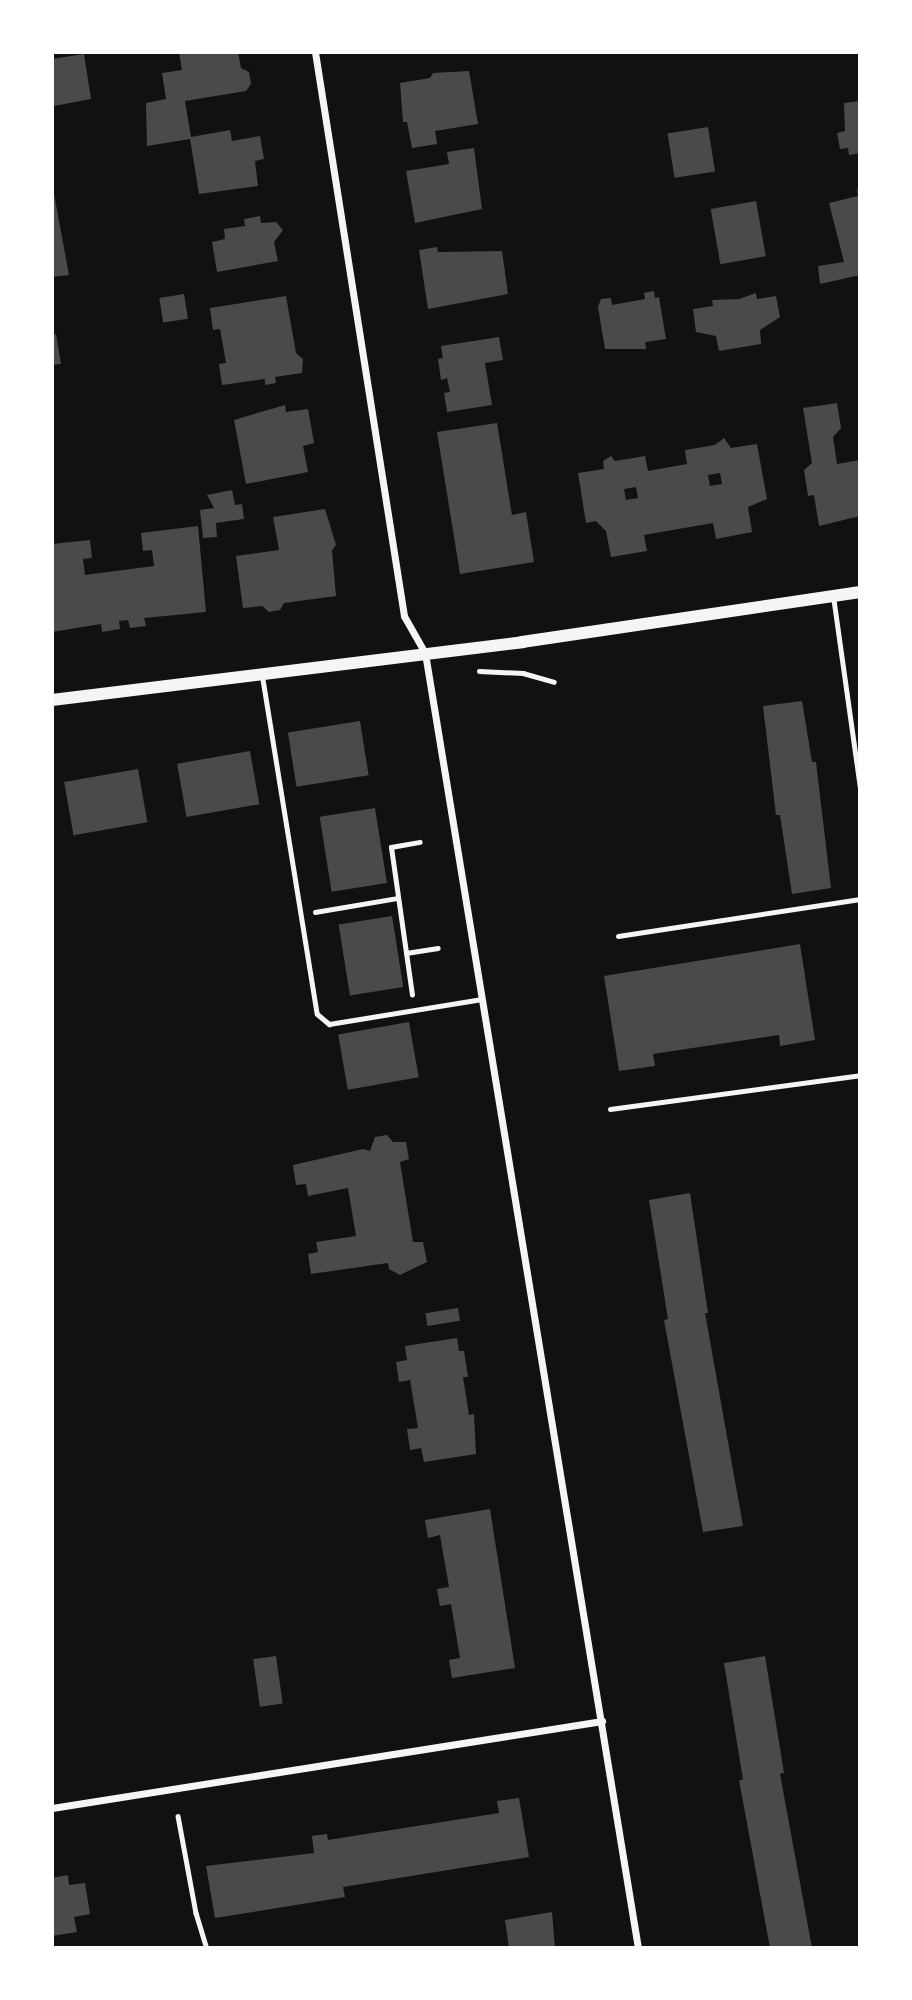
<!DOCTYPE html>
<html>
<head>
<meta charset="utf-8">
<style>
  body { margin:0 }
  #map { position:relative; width:912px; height:2000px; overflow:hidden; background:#111; font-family:"Asap Condensed",sans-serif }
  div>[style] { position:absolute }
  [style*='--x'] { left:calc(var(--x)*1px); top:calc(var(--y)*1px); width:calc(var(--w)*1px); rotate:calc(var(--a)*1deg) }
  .building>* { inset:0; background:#4a4a4a; transform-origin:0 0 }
  .path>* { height:4.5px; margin:-2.25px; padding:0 2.25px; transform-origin:2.25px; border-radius:2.25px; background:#f5f5f5 }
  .service>* { height:5px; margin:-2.5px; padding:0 2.5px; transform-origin:2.5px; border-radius:2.5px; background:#f5f5f5 }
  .minor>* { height:7px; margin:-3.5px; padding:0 3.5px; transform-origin:3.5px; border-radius:3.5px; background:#f5f5f5 }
  .tertiary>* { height:12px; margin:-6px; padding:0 6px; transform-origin:6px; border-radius:6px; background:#f5f5f5 }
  span { translate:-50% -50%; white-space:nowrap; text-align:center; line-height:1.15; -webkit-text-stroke:5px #fff; paint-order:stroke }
  .frame { position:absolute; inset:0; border:54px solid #fff; pointer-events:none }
</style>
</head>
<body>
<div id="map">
  <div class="building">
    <i style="clip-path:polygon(179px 52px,238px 52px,241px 68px,249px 72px,251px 84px,246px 91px,185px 101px,191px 137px,230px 130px,232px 141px,260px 136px,264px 159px,255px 161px,258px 186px,199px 194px,190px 139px,147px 146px,146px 103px,166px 99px,162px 73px,182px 70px)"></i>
    <i style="clip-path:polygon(84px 54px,91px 99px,54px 106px,52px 59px)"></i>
    <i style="clip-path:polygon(469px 71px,478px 124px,435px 131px,437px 144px,412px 148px,407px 122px,403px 122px,400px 83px,430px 78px,433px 73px)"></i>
    <i style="clip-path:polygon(860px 101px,860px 153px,849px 155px,848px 148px,840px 149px,837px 133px,845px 131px,844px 103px)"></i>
    <i style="left:708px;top:127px;width:45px;height:41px;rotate:81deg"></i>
    <i style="clip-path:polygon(474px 148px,482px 209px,415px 223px,406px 171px,449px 164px,447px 152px)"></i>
    <i style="clip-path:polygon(52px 183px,69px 275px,52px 277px)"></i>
    <i style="clip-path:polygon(857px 189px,860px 189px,860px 275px,820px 284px,818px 266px,844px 262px,829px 203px,858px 196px)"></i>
    <i style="left:756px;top:201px;width:56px;height:46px;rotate:80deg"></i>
    <i style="clip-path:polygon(260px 216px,261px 223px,276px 222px,283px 230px,274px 242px,278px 261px,217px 272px,212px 242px,225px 239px,224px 229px,245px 226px,244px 219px)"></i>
    <i style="clip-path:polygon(437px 247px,438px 252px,502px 251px,508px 294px,428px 309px,419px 250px)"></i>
    <i style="clip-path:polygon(654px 291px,655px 298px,659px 297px,666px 339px,645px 342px,646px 349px,605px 349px,598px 307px,601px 299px,611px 298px,612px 305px,645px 299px,644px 293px)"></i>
    <i style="clip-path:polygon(756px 293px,757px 299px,776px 296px,780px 317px,760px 330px,761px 344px,719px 351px,716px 336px,696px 332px,693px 309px,713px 306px,712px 300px,739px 299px)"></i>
    <i style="left:184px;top:294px;width:25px;height:25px;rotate:81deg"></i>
    <i style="clip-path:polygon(286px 296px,296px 353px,303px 359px,302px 373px,275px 377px,276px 383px,265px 385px,265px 379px,222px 385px,219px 364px,226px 363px,220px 329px,213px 330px,210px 308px)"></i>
    <i style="clip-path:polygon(56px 334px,61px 364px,52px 365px,52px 335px)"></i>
    <i style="clip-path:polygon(499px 337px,503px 360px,485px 363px,492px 405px,447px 412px,444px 393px,450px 392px,447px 378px,441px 380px,438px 359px,443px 358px,441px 346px)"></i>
    <i style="clip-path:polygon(837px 403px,841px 428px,833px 437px,837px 464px,860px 460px,860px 516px,819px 526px,814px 495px,808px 496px,804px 470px,812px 463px,803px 408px)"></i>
    <i style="clip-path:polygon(285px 405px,286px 412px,308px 409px,314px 443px,303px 446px,308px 472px,246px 484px,234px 420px)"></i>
    <i style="clip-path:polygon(497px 423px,512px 515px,526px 512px,534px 562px,460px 574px,437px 432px)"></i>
    <i style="clip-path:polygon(evenodd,724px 438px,731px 448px,757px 444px,767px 499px,748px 507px,752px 532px,716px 539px,713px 523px,644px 535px,647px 551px,611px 557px,606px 531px,596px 521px,586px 523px,578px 473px,604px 469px,603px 461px,611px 456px,615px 461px,645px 456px,648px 471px,687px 464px,685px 450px,715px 445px,724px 438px,720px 473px,722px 484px,710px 486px,708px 475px,720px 473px,724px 438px,636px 487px,638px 498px,626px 500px,624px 489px,636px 487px)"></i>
    <i style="clip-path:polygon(232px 490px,235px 505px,242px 504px,244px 519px,216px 523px,217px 537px,203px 538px,200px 510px,214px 508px,207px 495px)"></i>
    <i style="clip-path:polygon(325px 509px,336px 545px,332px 550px,336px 596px,284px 603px,280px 610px,269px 612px,262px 606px,243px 608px,236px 556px,279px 550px,273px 517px)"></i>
    <i style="clip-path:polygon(198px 526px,206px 612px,144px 618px,146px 626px,130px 628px,128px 620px,119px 621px,120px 629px,102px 632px,101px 624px,52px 632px,52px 544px,90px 540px,92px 558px,83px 559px,85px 575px,154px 566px,152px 550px,143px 551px,141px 533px)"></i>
    <i style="clip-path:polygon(802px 701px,812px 762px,816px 762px,831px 888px,792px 894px,780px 815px,776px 815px,763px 706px)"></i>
    <i style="left:360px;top:721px;width:55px;height:73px;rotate:81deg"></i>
    <i style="left:250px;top:751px;width:54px;height:74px;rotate:80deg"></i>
    <i style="left:138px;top:769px;width:54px;height:75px;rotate:80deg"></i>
    <i style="left:375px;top:808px;width:76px;height:56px;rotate:81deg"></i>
    <i style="left:392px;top:916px;width:72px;height:54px;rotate:81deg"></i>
    <i style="clip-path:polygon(800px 944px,815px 1040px,780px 1046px,779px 1035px,653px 1054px,655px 1066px,619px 1071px,604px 976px)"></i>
    <i style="left:409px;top:1022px;width:56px;height:72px;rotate:80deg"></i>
    <i style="clip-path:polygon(387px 1135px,393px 1142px,406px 1142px,409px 1159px,400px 1162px,413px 1242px,423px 1242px,427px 1262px,400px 1275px,389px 1269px,388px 1263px,311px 1274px,308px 1254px,318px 1252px,316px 1242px,356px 1236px,348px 1188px,308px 1196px,306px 1184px,296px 1185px,293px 1165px,363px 1149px,370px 1151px,375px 1137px)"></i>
    <i style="clip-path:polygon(690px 1193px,708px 1313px,705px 1313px,743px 1526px,703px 1532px,664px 1320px,668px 1319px,649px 1200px)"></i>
    <i style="left:458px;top:1308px;width:13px;height:33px;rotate:81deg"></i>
    <i style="clip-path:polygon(457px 1338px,459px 1351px,464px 1351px,468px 1377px,463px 1377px,469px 1415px,474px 1414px,476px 1454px,424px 1462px,421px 1448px,410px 1450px,407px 1429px,418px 1428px,410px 1380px,399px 1382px,396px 1362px,407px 1360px,405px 1346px)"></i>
    <i style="clip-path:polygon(490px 1509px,515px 1668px,452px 1678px,449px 1660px,460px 1658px,451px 1604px,440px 1606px,437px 1589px,449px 1587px,440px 1535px,428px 1538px,425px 1520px)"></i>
    <i style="left:276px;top:1656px;width:48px;height:23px;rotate:82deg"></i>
    <i style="clip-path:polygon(765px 1656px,784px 1773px,780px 1774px,812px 1948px,770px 1948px,739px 1780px,743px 1780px,724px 1663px)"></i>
    <i style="clip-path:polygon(519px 1798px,529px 1857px,343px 1887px,345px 1897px,215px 1918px,206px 1866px,314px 1853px,312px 1836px,327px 1834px,328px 1840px,499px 1813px,497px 1801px)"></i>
    <i style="clip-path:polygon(68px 1875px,69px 1885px,85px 1883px,90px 1914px,74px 1917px,77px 1932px,52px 1936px,52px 1878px)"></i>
    <i style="clip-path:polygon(552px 1912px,555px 1948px,509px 1948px,505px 1920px)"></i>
  </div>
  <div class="path">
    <i style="--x:479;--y:671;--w:44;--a:2.6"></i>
    <i style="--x:523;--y:673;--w:32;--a:16"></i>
    <i style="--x:315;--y:912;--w:84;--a:-9.6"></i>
    <i style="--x:406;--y:953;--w:32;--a:-9"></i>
    <i style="--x:412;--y:995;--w:149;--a:-98.1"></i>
    <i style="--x:391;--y:847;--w:29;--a:-10"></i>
    <i style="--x:178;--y:1816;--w:99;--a:79.5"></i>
    <i style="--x:196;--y:1913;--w:37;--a:73"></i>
  </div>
  <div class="service">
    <i style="--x:833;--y:596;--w:195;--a:82"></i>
    <i style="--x:262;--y:676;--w:342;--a:80.8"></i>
    <i style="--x:317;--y:1014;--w:16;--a:40"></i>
    <i style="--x:329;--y:1024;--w:155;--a:-9.3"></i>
    <i style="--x:618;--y:936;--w:245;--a:-8.7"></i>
    <i style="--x:610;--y:1109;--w:252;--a:-7.7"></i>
  </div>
  <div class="minor">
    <i style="--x:315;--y:52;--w:571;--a:81.03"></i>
    <i style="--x:404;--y:616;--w:43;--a:60.4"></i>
    <i style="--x:425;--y:653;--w:1312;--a:80.66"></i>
    <i style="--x:52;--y:1808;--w:557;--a:-8.99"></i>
  </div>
  <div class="tertiary">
    <i style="--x:52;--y:700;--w:474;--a:-7"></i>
    <i style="--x:522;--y:642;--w:342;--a:-8.4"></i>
  </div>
  <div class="frame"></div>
</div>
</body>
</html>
